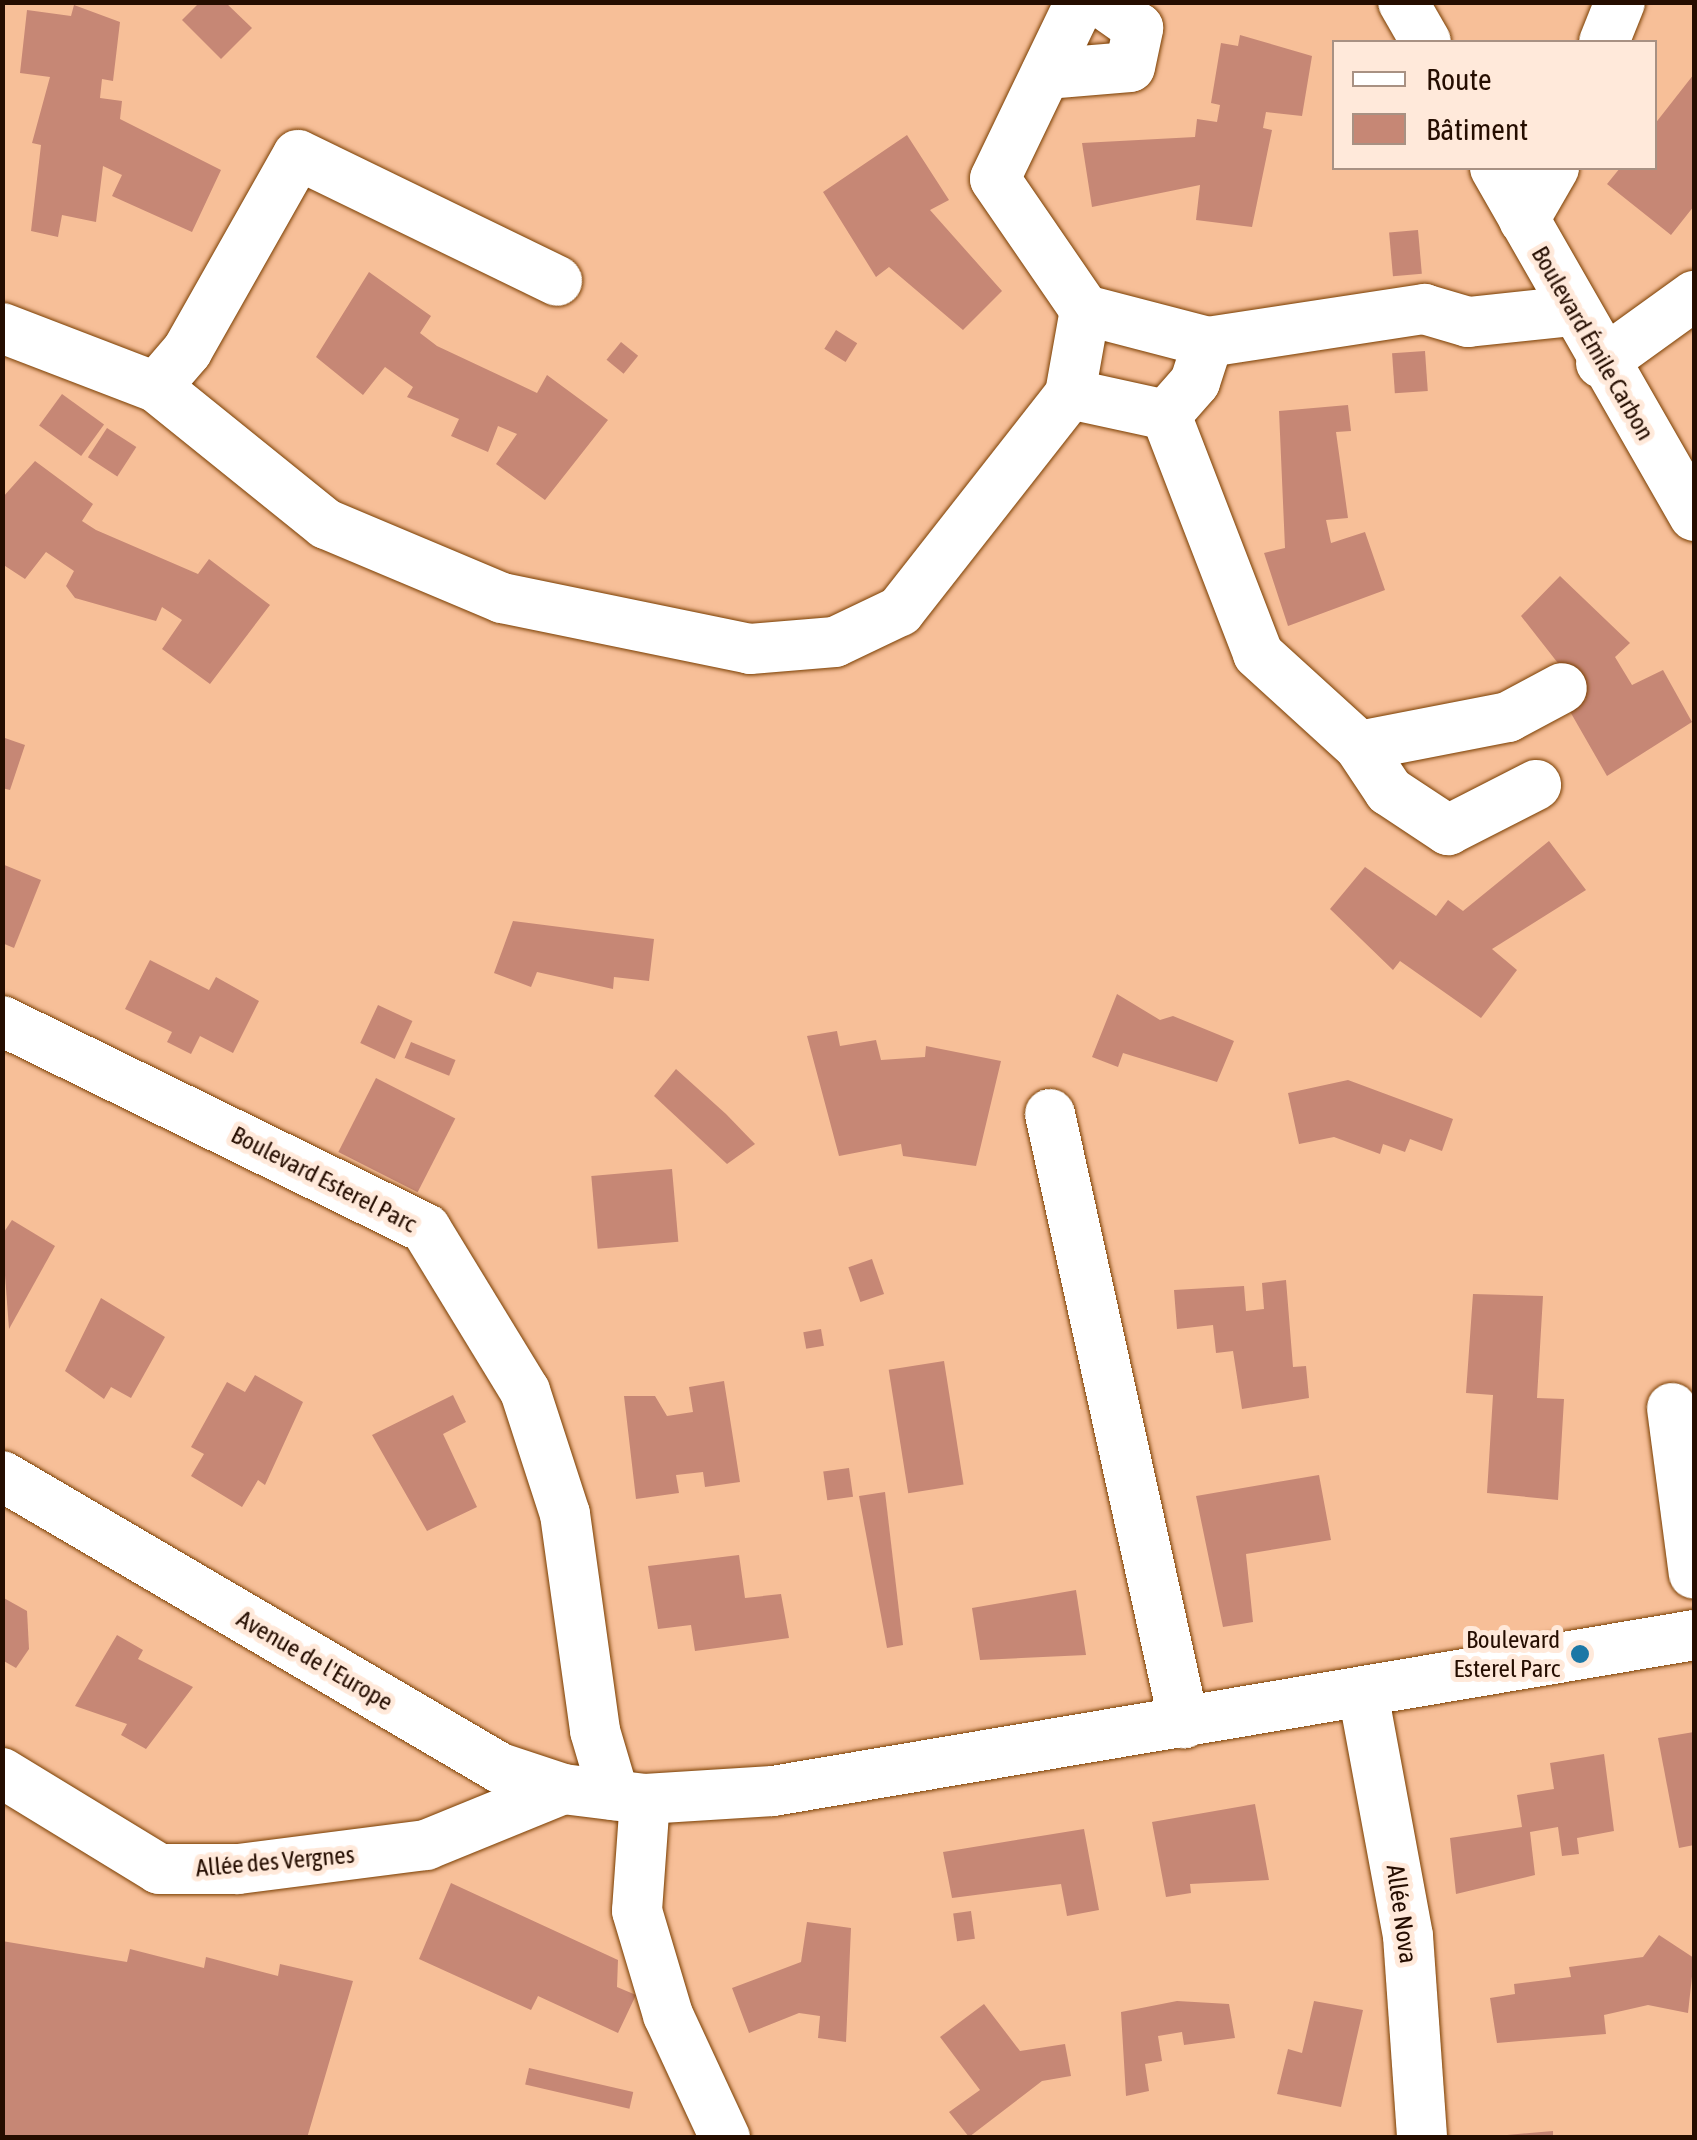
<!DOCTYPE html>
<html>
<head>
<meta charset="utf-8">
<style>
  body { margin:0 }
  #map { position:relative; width:1697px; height:2140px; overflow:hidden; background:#f7bf98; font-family:"Asap Condensed",sans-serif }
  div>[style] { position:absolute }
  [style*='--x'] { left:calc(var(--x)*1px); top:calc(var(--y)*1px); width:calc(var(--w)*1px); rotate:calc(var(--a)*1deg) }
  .building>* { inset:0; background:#c68775; transform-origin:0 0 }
  .roads { filter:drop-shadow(0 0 2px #7a3e01) drop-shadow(0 0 2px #7a3e01) }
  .minor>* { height:50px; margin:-25px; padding:0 25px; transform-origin:25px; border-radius:25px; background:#fff }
  .dots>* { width:28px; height:28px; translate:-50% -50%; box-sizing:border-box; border:5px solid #ffe9da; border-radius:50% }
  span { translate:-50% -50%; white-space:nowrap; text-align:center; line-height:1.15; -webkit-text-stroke:10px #ffe9da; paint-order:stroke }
  .street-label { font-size:25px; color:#250d00 }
  .poi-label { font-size:25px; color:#250d00 }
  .right { translate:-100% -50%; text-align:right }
  .frame { position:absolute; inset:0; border:5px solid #250d00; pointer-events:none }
  .legend { position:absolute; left:1332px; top:40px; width:325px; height:130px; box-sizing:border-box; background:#ffe9da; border:2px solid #a89183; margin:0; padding:12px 18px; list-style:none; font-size:30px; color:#250d00 }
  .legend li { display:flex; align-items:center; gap:20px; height:50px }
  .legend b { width:50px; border:2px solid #a89183 }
</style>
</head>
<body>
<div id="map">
  <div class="building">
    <i style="clip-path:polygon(200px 2px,225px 2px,252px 28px,221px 59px,182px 20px)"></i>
    <i style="clip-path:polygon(74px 5px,120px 22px,113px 81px,102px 79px,100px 98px,122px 101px,120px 119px,221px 170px,192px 232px,112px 196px,122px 175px,103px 166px,96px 222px,62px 215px,58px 237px,31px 231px,41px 145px,32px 143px,50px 77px,20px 73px,27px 10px,71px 16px)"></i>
    <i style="clip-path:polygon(1240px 35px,1312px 56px,1302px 116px,1266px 112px,1263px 128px,1272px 130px,1252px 227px,1196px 220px,1200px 185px,1092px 207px,1082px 143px,1195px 137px,1197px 119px,1217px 122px,1220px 105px,1211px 103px,1221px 43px,1238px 46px)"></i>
    <i style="clip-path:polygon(1694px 74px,1694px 206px,1671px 235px,1607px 184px,1620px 168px,1654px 168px,1654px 125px)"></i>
    <i style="clip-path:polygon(907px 135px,949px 200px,930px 210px,1002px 291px,963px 330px,889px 267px,876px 277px,823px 192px)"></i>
    <i style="left:1418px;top:230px;width:44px;height:29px;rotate:85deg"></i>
    <i style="clip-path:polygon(369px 272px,431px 316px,420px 333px,437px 346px,537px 393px,547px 375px,608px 420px,545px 500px,496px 464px,517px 434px,498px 426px,488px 452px,451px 436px,459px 419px,407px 397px,413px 387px,385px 367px,363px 395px,316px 357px)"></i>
    <i style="left:836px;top:330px;width:25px;height:22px;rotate:32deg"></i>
    <i style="left:621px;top:342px;width:22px;height:23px;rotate:39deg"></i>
    <i style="left:1425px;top:351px;width:40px;height:33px;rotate:86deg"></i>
    <i style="left:62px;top:394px;width:52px;height:39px;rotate:36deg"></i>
    <i style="clip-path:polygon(1348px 405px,1351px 431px,1336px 432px,1348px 518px,1326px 520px,1331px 543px,1365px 532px,1385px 590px,1288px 626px,1264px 553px,1285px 548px,1279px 411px)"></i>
    <i style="left:107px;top:428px;width:35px;height:35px;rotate:33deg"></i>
    <i style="clip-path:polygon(35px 461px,93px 504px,82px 521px,96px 530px,198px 574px,209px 559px,270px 605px,210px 684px,162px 649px,182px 620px,162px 607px,156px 621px,75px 598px,66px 586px,74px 571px,46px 552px,25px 579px,2px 564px,3px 497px)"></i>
    <i style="clip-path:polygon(1560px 576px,1630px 643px,1615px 657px,1632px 685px,1663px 670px,1692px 722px,1607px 776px,1568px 708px,1586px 699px,1521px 616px)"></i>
    <i style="clip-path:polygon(2px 737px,25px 745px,10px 790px,2px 788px)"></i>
    <i style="clip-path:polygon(1549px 841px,1586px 890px,1492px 949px,1517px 970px,1481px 1018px,1400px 961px,1393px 970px,1330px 909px,1365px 867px,1436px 916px,1448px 900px,1463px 911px)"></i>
    <i style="clip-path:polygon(2px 864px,41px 880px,14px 948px,2px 943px)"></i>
    <i style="clip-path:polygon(513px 921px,654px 939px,649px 981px,614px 977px,613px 989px,537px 972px,531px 987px,494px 973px)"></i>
    <i style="clip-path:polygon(150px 960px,209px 990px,216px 977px,259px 1001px,233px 1053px,200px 1036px,191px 1054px,167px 1042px,172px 1032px,125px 1009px)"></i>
    <i style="clip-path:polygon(1117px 994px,1160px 1020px,1173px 1016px,1234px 1041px,1217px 1082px,1123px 1053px,1118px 1067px,1092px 1057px)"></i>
    <i style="left:378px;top:1005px;width:38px;height:42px;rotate:25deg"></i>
    <i style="clip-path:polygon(837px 1031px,840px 1046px,876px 1040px,881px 1060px,925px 1057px,926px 1046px,1001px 1061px,976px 1166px,903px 1156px,901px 1144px,839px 1156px,807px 1036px)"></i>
    <i style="left:411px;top:1042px;width:48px;height:17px;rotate:22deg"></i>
    <i style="clip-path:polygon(676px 1069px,726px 1114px,755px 1144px,727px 1164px,654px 1096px)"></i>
    <i style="left:376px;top:1078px;width:89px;height:83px;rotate:27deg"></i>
    <i style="clip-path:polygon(1348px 1080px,1453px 1119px,1442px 1151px,1410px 1139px,1405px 1152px,1383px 1144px,1380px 1154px,1334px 1137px,1299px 1144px,1288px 1093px)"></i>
    <i style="left:672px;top:1169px;width:73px;height:81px;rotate:85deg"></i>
    <i style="clip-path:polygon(12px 1220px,55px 1246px,9px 1329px,2px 1235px)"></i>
    <i style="left:872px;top:1259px;width:37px;height:25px;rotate:71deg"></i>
    <i style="clip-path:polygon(1286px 1280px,1293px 1367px,1306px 1366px,1309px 1398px,1242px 1409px,1233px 1351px,1216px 1353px,1213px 1325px,1177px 1329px,1174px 1290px,1244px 1286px,1246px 1311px,1264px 1309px,1262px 1283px)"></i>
    <i style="clip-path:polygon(1473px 1294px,1543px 1296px,1537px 1398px,1564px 1399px,1558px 1500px,1487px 1493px,1493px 1395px,1466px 1393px)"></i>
    <i style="clip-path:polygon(101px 1298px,165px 1337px,131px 1398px,111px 1387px,104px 1399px,65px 1371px)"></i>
    <i style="left:821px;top:1329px;width:17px;height:18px;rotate:80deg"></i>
    <i style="left:944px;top:1361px;width:125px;height:56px;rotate:81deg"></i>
    <i style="clip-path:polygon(255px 1375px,303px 1402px,265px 1485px,258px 1480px,242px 1507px,191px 1476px,204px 1454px,191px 1447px,227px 1382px,245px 1392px)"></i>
    <i style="clip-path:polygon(724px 1381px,740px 1482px,705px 1487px,703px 1472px,676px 1475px,679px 1493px,636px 1499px,624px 1396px,655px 1396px,667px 1416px,693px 1412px,689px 1387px)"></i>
    <i style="clip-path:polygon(453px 1395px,466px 1422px,443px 1434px,477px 1507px,427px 1531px,372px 1435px)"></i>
    <i style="left:849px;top:1468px;width:29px;height:26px;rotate:82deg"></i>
    <i style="clip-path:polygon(1319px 1475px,1331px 1540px,1246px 1554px,1253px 1622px,1223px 1627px,1196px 1496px)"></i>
    <i style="clip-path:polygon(885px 1492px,903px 1645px,887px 1648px,859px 1496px)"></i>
    <i style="clip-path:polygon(739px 1555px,745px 1598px,781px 1594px,789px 1638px,695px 1651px,691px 1625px,658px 1629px,648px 1566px)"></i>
    <i style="clip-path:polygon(1076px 1590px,1086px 1655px,980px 1660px,972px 1608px)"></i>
    <i style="clip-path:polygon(2px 1597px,27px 1611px,29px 1649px,16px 1668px,2px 1660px)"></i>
    <i style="clip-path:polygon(117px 1635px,143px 1650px,138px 1659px,193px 1687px,146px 1749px,121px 1735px,127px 1724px,75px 1706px)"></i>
    <i style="clip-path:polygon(1694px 1732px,1694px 1845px,1679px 1848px,1658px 1738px)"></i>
    <i style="clip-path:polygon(1604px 1754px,1614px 1831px,1577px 1838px,1579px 1854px,1562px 1856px,1558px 1827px,1530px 1832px,1535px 1875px,1456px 1894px,1450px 1838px,1522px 1827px,1517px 1795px,1554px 1789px,1550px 1763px)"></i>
    <i style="clip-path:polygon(1255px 1804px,1269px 1880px,1190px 1884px,1191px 1893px,1166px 1897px,1152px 1822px)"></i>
    <i style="clip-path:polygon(1084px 1829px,1099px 1910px,1067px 1916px,1061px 1884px,952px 1898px,943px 1852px)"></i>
    <i style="clip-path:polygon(451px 1883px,618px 1960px,617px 1987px,636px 1995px,618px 2033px,538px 1996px,531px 2010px,419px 1959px)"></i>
    <i style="left:971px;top:1911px;width:28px;height:18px;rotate:82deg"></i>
    <i style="clip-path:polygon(807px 1922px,851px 1928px,846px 2042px,818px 2038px,820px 2016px,799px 2013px,749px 2033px,732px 1988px,801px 1962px)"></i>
    <i style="clip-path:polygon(1659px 1935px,1694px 1958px,1688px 2013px,1648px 2005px,1604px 2015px,1606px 2034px,1497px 2043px,1490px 1998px,1515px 1994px,1514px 1984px,1571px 1977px,1569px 1967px,1643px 1957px)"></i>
    <i style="clip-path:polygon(2px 1941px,127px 1962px,130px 1949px,204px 1968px,206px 1957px,278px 1976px,280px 1964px,353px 1981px,307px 2138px,2px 2138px)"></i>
    <i style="clip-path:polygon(1177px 2001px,1229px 2004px,1235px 2038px,1184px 2045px,1182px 2032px,1158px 2036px,1162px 2061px,1145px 2064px,1149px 2091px,1126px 2096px,1121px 2012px)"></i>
    <i style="clip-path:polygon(1314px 2001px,1363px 2010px,1341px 2107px,1277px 2094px,1288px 2049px,1302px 2053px)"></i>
    <i style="clip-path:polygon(984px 2004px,1020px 2051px,1065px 2044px,1071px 2076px,1042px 2081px,969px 2137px,949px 2112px,980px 2090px,940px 2037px)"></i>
    <i style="left:529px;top:2068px;width:107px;height:17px;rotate:13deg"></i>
    <i style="clip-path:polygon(1553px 2131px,1553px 2138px,1507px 2138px,1507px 2135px)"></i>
  </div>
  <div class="roads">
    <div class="minor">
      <i style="--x:1080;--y:2;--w:196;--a:115.7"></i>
      <i style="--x:995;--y:179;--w:159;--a:55.5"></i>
      <i style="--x:1085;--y:310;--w:127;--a:14.6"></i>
      <i style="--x:1208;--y:342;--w:219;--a:-8.7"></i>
      <i style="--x:1424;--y:309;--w:46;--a:16.5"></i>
      <i style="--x:1468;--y:322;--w:106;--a:-6"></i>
      <i style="--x:1403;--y:2;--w:46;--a:60.1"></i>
      <i style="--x:1604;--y:42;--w:43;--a:-68.2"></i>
      <i style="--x:1046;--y:74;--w:84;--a:-4.8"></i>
      <i style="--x:1130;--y:67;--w:40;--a:-78"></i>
      <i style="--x:1138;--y:28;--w:45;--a:-144.9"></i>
      <i style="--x:1495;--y:168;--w:401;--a:60.2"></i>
      <i style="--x:1524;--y:220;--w:60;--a:-60"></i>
      <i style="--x:2;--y:328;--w:165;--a:21"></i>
      <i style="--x:156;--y:387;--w:218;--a:38.9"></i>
      <i style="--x:326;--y:524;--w:191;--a:22.8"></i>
      <i style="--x:502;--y:598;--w:253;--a:11.6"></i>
      <i style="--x:750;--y:649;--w:85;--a:-4.7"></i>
      <i style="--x:835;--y:642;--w:72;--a:-25.5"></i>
      <i style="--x:900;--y:611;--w:276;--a:-51.9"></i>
      <i style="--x:1070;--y:394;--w:98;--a:12.3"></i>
      <i style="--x:1601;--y:363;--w:115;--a:-35.8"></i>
      <i style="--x:156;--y:387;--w:48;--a:-49.3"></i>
      <i style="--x:187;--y:351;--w:225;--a:-60.5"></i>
      <i style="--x:298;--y:155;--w:288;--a:25.9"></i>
      <i style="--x:1070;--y:394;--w:85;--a:-79.9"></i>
      <i style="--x:1166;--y:415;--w:256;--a:68.9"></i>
      <i style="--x:1258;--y:654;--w:137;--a:42.3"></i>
      <i style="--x:1359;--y:746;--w:54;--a:56.3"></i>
      <i style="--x:1389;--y:791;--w:71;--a:33.5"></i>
      <i style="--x:1448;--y:830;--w:99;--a:-27.1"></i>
      <i style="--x:1166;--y:415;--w:44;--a:-48.7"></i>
      <i style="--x:1195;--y:382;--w:42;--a:-72"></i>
      <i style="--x:1359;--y:746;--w:152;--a:-11"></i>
      <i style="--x:1508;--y:717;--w:61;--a:-28.2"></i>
      <i style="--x:2;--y:1021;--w:472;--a:26.1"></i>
      <i style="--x:426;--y:1229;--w:190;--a:58.6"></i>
      <i style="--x:525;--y:1391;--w:129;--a:72"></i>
      <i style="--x:565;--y:1514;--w:219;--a:82.1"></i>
      <i style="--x:595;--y:1731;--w:67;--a:73.5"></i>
      <i style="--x:1050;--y:1114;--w:624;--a:77.59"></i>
      <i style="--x:1672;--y:1408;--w:167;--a:82.5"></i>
      <i style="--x:2;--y:1476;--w:577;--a:30.39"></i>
      <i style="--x:500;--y:1768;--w:66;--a:18.4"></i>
      <i style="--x:563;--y:1789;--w:83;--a:7"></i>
      <i style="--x:645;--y:1799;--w:128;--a:-3.6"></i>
      <i style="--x:773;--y:1791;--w:934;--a:-9.61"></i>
      <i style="--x:1363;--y:1693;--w:247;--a:79.5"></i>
      <i style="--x:1408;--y:1936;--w:202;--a:86"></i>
      <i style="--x:2;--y:1773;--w:184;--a:31.4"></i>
      <i style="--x:159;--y:1869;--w:79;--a:0"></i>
      <i style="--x:238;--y:1869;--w:190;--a:-7.3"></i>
      <i style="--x:426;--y:1845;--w:148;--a:-22.2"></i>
      <i style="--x:645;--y:1799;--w:112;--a:94.1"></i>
      <i style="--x:637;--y:1911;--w:109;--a:73.4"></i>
      <i style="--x:668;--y:2015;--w:136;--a:65.1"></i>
    </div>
  </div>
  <div class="dots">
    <i style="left:1580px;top:1654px;background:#1c78a6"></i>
  </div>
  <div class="street-label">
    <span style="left:1593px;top:343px;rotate:60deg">Boulevard Émile Carbon</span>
    <span style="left:324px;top:1179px;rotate:27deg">Boulevard Esterel Parc</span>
    <span style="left:315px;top:1660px;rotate:30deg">Avenue de l'Europe</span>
    <span style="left:275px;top:1861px;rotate:-5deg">Allée des Vergnes</span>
    <span style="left:1402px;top:1914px;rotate:82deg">Allée Nova</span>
  </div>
  <div class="poi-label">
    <span class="right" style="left:1560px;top:1654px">Boulevard<br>Esterel Parc</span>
  </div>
  <div class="frame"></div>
  <ul class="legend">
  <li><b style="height:12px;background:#fff"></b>Route</li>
  <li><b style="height:28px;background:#c68775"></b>Bâtiment</li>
  </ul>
</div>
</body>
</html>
